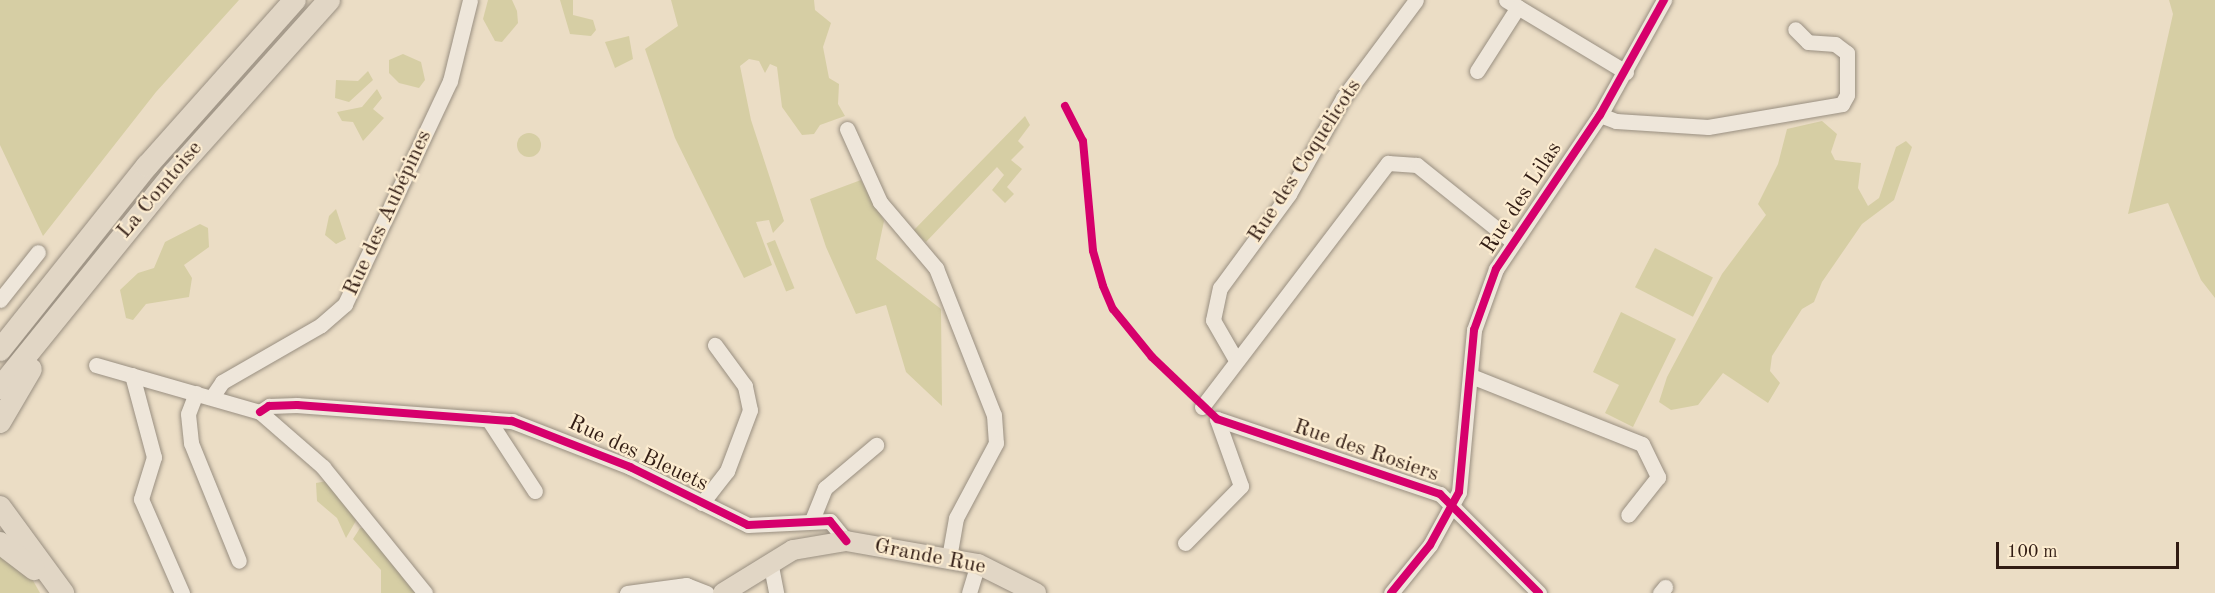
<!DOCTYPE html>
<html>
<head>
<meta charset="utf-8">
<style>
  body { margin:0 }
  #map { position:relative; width:2215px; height:593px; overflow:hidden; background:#ebddc5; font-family:"Old Standard TT",serif }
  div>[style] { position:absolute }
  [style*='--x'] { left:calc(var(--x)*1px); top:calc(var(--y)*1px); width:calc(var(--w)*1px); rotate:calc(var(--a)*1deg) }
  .green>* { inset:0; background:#d6cea4; transform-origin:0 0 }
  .round { border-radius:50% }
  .roads { filter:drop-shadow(0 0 2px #998f81) drop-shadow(0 0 2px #998f81) }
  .minor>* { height:15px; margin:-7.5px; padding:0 7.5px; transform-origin:7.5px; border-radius:7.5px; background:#eee6da }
  .major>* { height:20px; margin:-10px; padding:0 10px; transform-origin:10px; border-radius:10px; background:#e1d6c5 }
  .highway>* { height:22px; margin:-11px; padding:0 11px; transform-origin:11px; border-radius:11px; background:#e1d6c5 }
  .cycleway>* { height:8px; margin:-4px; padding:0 4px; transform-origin:4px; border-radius:4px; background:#d6006c }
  span { translate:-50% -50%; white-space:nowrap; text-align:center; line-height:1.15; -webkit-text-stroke:4.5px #fcecd0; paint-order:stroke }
  .street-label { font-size:22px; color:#311c13 }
  .scale { position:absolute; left:1996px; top:542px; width:183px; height:27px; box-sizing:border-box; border:3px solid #311c13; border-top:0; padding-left:8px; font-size:18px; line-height:21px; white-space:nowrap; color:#311c13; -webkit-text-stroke:4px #fcecd0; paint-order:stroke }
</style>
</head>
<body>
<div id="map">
  <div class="green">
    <i style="clip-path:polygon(0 0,239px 0,156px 92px,43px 236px,0 145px)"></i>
    <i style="clip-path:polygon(488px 0,512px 0,517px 11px,518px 23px,502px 42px,495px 41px,483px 19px)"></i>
    <i style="clip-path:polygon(560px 0,573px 0,573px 15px,593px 20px,596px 30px,591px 36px,570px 34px)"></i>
    <i style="clip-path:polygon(671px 0,814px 0,815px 10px,831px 23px,823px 47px,829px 78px,839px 84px,838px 104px,845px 116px,820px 125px,814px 134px,802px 135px,782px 107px,777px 67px,770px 64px,765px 73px,759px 61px,749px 59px,740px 66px,751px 120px,784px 221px,773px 233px,769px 220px,756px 222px,772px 265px,744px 278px,675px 138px,645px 49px,678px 26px)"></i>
    <i style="clip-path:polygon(2169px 0,2215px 0,2215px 298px,2201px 280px,2168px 203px,2128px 214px,2173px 14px)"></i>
    <i style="clip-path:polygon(629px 36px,633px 59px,615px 68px,605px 42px)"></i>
    <i style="clip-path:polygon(403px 54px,421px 62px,425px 80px,419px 88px,399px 83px,389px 73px,389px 60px)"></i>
    <i style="clip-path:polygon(368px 71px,373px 80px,349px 102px,335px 98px,336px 80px,358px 81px)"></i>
    <i style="clip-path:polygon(377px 89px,382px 98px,373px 109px,384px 118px,363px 141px,353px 122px,342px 121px,337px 112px,362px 107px)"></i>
    <i style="clip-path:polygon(1025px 116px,1030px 125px,1018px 141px,1024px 147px,1011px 160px,1022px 169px,1007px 187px,1014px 194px,1005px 203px,992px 190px,1004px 175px,997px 167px,926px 242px,913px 231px)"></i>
    <i style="clip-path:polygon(1822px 121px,1837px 134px,1831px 152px,1835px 160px,1861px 163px,1858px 188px,1868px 206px,1879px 198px,1896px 147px,1906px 141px,1912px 147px,1894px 200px,1862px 224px,1822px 282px,1814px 302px,1802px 309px,1772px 356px,1770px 371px,1780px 383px,1768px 403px,1723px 373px,1698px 405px,1671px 410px,1659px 402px,1667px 377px,1722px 274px,1766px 215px,1758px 204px,1778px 164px,1787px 129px)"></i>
    <i class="round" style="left:517px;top:133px;width:24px;height:24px"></i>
    <i style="clip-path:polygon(861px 180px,884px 221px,876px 259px,941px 309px,942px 406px,906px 372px,886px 305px,856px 314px,826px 247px,810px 199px)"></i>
    <i style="clip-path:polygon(336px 209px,346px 239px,336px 244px,325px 235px,329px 216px)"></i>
    <i style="clip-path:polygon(200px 224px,208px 228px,209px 247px,184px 265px,192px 278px,189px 297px,146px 304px,133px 320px,126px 318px,120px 290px,138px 273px,154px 268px,165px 242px)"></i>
    <i style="left:775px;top:240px;width:52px;height:9px;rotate:68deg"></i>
    <i style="left:1655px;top:248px;width:65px;height:44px;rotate:27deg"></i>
    <i style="clip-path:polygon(1621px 312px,1676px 339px,1633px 427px,1605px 413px,1619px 385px,1593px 372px)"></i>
    <i style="clip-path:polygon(327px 481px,357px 519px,346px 538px,337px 518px,317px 501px,316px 483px)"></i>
    <i style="clip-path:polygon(360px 528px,366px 528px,415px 593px,381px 593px,381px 570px,353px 539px)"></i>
    <i style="clip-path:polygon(0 549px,27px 570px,40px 593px,0 593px)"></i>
  </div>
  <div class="roads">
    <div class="minor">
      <i style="--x:1506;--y:0;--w:140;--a:31"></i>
      <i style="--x:1477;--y:71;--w:76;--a:-57.4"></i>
      <i style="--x:1600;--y:115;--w:17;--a:21"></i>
      <i style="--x:1616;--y:121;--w:92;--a:3.7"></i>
      <i style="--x:1708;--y:127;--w:136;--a:-9.7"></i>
      <i style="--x:1842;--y:104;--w:10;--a:-61"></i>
      <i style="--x:1847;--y:95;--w:42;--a:-90"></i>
      <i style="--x:1847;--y:53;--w:15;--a:-143"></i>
      <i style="--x:1835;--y:44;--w:27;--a:-176"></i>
      <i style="--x:1808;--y:42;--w:18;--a:-135"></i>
      <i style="--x:847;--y:129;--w:80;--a:65.7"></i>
      <i style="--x:880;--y:202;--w:87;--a:49.7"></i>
      <i style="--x:936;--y:268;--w:158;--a:68.5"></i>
      <i style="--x:994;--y:415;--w:28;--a:86"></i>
      <i style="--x:996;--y:443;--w:85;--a:118.1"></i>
      <i style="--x:956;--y:518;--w:39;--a:100"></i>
      <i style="--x:0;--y:300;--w:61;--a:-51.6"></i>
      <i style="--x:1236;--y:360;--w:46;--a:-119.9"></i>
      <i style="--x:1213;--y:320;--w:33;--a:-78"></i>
      <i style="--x:1220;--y:288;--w:117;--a:-53.7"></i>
      <i style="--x:1289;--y:194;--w:110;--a:-60.6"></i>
      <i style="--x:1343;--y:98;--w:122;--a:-53.3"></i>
      <i style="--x:96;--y:365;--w:171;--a:16"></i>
      <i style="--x:260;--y:412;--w:84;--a:41.1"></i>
      <i style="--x:323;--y:467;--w:162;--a:51"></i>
      <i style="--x:132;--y:375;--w:85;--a:75"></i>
      <i style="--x:154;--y:457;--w:44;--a:107.2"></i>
      <i style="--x:141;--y:499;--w:103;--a:66.4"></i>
      <i style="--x:1471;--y:376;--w:184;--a:21.7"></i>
      <i style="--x:1642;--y:444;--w:37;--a:64"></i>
      <i style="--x:1658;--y:477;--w:48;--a:128.3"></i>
      <i style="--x:196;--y:393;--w:22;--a:111"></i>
      <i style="--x:188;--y:414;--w:29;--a:84"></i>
      <i style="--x:191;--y:443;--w:127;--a:67.9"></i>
      <i style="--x:212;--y:397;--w:18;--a:-56"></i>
      <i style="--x:222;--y:382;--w:114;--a:-29.9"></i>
      <i style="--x:321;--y:325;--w:32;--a:-41"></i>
      <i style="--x:345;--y:304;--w:246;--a:-64.8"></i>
      <i style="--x:450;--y:81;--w:83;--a:-76.1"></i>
      <i style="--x:1202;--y:407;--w:307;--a:-52.7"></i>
      <i style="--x:1388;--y:163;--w:29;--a:4"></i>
      <i style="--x:1417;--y:165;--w:123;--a:38.7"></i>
      <i style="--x:260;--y:412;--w:11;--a:-34"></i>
      <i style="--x:269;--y:406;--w:28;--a:-2"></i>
      <i style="--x:297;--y:405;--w:216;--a:4.3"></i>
      <i style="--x:512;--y:421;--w:127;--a:21.3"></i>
      <i style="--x:630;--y:467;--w:131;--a:26.2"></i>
      <i style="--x:748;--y:525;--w:82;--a:-2.8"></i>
      <i style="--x:830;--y:521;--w:26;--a:51"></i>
      <i style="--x:488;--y:419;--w:86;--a:56.9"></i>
      <i style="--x:1217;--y:419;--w:235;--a:18.6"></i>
      <i style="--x:1440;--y:494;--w:140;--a:45"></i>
      <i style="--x:702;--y:503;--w:41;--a:-52"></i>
      <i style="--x:727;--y:471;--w:65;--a:-69.3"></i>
      <i style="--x:750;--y:410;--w:25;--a:-102"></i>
      <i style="--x:745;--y:386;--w:51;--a:-126.2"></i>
      <i style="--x:812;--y:520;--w:35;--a:-68"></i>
      <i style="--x:825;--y:488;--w:67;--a:-40.1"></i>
      <i style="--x:1185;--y:543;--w:80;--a:-45.5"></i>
      <i style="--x:1241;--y:486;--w:71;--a:-109.7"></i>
      <i style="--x:770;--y:561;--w:33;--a:79"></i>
      <i style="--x:627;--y:593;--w:60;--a:-7.7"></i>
      <i style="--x:686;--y:585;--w:22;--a:21"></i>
      <i style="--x:969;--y:593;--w:30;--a:-73"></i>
      <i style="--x:1391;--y:593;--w:62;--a:-50.9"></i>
      <i style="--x:1430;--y:545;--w:60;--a:-61.3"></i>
      <i style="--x:1459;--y:492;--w:163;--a:-84.7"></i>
      <i style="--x:1474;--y:330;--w:65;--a:-70.2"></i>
      <i style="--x:1496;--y:269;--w:186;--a:-56"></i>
      <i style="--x:1600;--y:115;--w:132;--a:-60.9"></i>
      <i style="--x:1660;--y:593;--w:8;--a:-50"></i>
    </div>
    <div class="major">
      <i style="--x:723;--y:593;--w:82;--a:-31.6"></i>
      <i style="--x:793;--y:550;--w:54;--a:-9.6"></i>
      <i style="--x:846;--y:541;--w:134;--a:9.9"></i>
      <i style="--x:978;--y:564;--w:65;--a:26.6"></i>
    </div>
    <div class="highway">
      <i style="--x:0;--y:350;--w:236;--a:-51.4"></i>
      <i style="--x:147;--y:166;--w:222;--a:-48.3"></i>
      <i style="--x:0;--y:388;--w:277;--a:-51"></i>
      <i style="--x:174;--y:173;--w:232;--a:-48.1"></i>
      <i style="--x:0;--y:422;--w:61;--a:-59.7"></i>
      <i style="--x:0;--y:507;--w:107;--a:53.8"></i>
      <i style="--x:0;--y:543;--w:43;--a:37.4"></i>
    </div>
  </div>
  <div class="cycleway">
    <i style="--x:1065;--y:106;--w:39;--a:63"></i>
    <i style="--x:1083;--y:141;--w:110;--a:84.8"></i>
    <i style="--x:1093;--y:251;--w:36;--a:74"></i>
    <i style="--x:1103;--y:286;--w:25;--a:67"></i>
    <i style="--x:1113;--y:309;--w:62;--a:50.9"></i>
    <i style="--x:1152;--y:357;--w:90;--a:43.6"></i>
    <i style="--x:1217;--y:419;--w:235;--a:18.6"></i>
    <i style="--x:1440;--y:494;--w:140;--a:45"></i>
    <i style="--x:260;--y:412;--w:11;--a:-34"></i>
    <i style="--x:269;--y:406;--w:28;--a:-2"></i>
    <i style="--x:297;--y:405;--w:216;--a:4.3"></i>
    <i style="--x:512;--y:421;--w:127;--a:21.3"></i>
    <i style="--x:630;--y:467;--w:131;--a:26.2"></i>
    <i style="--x:748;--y:525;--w:82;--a:-2.8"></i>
    <i style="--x:830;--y:521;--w:26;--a:51"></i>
    <i style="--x:1391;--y:593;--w:62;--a:-50.9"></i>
    <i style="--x:1430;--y:545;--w:60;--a:-61.3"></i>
    <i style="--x:1459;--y:492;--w:163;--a:-84.7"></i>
    <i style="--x:1474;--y:330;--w:65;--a:-70.2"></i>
    <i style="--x:1496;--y:269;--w:186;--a:-56"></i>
    <i style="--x:1600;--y:115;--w:132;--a:-60.9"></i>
  </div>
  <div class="street-label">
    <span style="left:1305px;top:161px;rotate:-57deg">Rue des Coquelicots</span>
    <span style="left:160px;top:190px;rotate:-50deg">La Comtoise</span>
    <span style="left:1522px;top:198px;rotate:-57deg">Rue des Lilas</span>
    <span style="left:388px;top:213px;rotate:-65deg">Rue des Aubépines</span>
    <span style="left:1366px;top:451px;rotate:19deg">Rue des Rosiers</span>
    <span style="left:638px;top:454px;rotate:25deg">Rue des Bleuets</span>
    <span style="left:930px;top:557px;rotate:11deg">Grande Rue</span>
  </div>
  <div class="scale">100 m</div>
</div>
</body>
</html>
